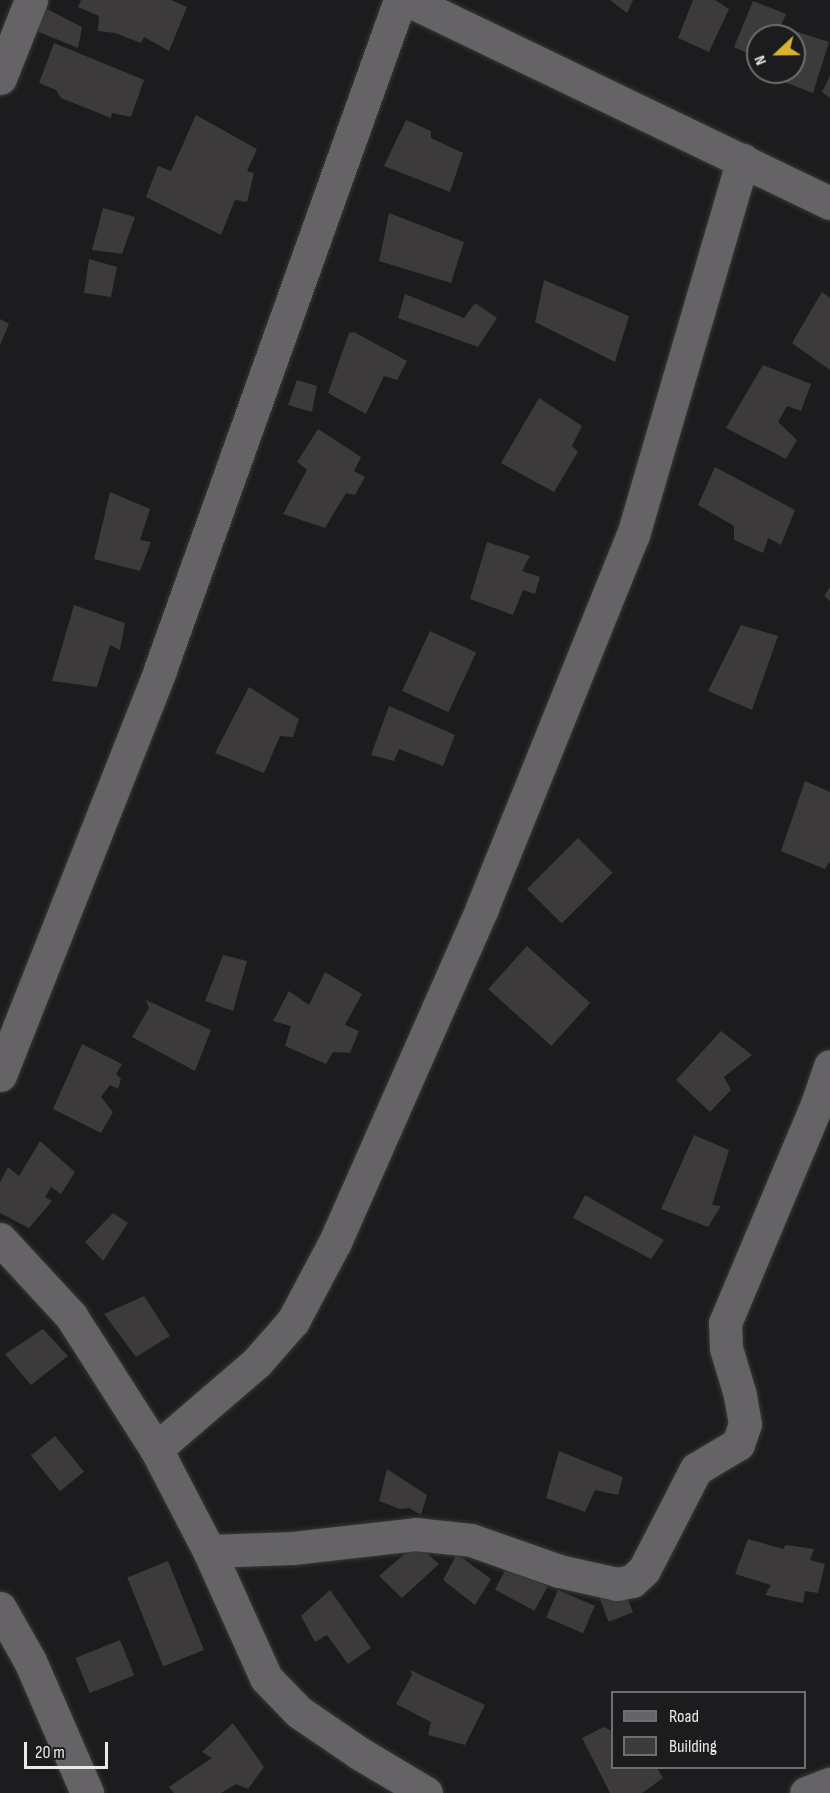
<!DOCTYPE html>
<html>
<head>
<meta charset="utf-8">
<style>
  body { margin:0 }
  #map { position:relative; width:830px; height:1793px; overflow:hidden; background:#1c1b1d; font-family:"Sofia Sans Condensed",sans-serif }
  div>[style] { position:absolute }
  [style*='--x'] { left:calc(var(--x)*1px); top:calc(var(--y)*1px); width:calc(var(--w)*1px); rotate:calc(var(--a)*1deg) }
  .building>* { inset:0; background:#3d3a3c; transform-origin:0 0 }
  .roads { filter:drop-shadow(0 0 2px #383839) drop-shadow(0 0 2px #383839) }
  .minor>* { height:33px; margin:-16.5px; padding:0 16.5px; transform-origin:16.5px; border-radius:16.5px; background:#656366 }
  .tertiary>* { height:33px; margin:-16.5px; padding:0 16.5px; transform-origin:16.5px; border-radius:16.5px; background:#656366 }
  span { translate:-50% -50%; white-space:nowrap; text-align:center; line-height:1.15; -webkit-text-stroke:6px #1c1b1d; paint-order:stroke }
  .legend { position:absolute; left:611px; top:1691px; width:195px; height:78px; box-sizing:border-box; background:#1c1b1d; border:2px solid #6e6d6f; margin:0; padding:8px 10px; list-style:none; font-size:18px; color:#e9e9ea }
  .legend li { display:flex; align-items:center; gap:12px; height:30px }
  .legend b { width:30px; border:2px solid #6e6d6f }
  .north { position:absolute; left:746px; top:24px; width:60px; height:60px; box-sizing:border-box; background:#1c1b1d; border:2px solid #6e6d6f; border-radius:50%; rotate:248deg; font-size:16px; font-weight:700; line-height:24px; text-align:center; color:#e9e9ea }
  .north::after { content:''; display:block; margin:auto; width:21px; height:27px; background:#dbb333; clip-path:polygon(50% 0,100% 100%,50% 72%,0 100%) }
  .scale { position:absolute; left:24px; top:1742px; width:84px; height:27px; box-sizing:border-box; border:3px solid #e9e9ea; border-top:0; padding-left:8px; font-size:18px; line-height:21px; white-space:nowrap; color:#e9e9ea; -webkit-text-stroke:4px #1c1b1d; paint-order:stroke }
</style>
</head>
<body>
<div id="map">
  <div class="building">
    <i style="clip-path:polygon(81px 0,171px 0,187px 7px,169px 51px,144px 37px,141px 43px,115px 33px,98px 31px,99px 16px,78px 7px)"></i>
    <i style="clip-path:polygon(610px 0,633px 0,627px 13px)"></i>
    <i style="clip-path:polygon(693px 0,715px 0,729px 9px,709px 52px,678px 38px)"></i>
    <i style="clip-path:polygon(753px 1px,786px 14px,776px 36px,758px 36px,758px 58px,734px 47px)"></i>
    <i style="clip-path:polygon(47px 9px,82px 27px,78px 48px,34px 30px)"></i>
    <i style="clip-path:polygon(795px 31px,829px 42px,813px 93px,776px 79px,779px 72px,794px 72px)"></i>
    <i style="clip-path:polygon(54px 43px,144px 80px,131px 117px,112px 113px,111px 118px,61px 98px,56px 90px,39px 83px)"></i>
    <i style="clip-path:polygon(830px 76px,830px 98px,822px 92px)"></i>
    <i style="clip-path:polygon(196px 115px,257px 149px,247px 171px,254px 173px,247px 202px,235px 200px,221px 235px,146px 197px,158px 166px,171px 171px)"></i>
    <i style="clip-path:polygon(406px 120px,431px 131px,431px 138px,463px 153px,450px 192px,384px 166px)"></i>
    <i style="clip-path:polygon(103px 208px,135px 217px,122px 254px,92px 250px)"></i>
    <i style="clip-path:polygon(389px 213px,464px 242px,451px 283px,379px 261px)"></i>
    <i style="clip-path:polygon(89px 259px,117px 267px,111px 297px,84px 293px)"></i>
    <i style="clip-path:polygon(544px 280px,629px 316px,615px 362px,535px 322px)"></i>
    <i style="clip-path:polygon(822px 292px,830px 298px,830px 370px,792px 343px)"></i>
    <i style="clip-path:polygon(405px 294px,464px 318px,475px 303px,497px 318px,478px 347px,398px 318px)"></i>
    <i style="clip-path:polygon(0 319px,9px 324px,0 345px)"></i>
    <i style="clip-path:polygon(354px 332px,407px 361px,397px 380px,384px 376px,366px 414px,328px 393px,349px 333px)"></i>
    <i style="clip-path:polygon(763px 365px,811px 384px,801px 411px,787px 406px,778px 422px,797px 440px,786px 459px,726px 428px)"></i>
    <i style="clip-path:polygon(297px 380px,317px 386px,312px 412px,288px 405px)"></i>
    <i style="clip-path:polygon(539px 398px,582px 426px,572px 446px,578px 452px,554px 492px,501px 463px)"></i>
    <i style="clip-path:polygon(318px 429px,361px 457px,354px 471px,365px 477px,355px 495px,346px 493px,325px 528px,283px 514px,307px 470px,297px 462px)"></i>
    <i style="clip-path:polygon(715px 467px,795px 510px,781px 545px,768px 538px,763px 553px,734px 540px,734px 526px,698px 505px)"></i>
    <i style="clip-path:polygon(110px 492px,150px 509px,140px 540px,151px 542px,140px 571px,94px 559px)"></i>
    <i style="clip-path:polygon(487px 542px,530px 556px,522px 571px,540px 577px,535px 594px,523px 590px,513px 615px,470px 599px)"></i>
    <i style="clip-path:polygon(830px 587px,830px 601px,824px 596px)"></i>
    <i style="clip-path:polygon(74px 605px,125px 623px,120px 650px,110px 645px,97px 687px,52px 681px)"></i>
    <i style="clip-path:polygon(741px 625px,778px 636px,752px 710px,708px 691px)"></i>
    <i style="left:430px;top:631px;width:51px;height:66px;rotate:25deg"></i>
    <i style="clip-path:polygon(249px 687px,299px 719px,293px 737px,280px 736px,264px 773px,215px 753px)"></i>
    <i style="clip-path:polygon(389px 706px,455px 735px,443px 766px,399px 749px,394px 761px,371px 755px)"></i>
    <i style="clip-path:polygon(805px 781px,830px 792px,830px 861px,825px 869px,781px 851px)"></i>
    <i style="left:578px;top:838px;width:49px;height:72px;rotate:45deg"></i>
    <i style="left:527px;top:946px;width:85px;height:58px;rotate:42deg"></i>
    <i style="clip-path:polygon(223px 955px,247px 961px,233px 1011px,205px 1001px)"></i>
    <i style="clip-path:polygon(325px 972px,362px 994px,345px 1025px,359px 1031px,350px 1053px,333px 1052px,326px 1064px,285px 1046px,291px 1026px,273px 1021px,289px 991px,309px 1005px)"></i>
    <i style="clip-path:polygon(146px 1000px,211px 1030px,195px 1071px,132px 1037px,149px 1008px)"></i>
    <i style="clip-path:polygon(721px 1031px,752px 1055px,724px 1077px,731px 1090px,710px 1112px,676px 1080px)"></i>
    <i style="clip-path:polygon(82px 1044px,122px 1064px,116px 1074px,121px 1079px,118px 1089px,110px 1085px,101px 1097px,113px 1112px,101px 1133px,53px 1109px)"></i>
    <i style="clip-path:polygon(694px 1135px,729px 1150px,712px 1205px,721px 1206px,708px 1227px,661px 1209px)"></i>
    <i style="clip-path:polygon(40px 1141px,75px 1172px,61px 1194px,51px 1187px,45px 1197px,52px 1201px,29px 1228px,0 1213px,0 1182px,8px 1167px,19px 1176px)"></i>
    <i style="clip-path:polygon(585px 1195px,664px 1240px,651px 1259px,573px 1218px)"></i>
    <i style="clip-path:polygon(113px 1213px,128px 1223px,103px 1261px,85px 1242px)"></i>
    <i style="clip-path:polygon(144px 1296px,170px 1336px,136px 1357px,104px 1314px)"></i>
    <i style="clip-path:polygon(43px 1329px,68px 1356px,31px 1385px,5px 1354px)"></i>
    <i style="left:55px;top:1436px;width:46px;height:31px;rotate:51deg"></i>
    <i style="clip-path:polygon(559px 1451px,623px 1477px,618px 1495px,595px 1490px,585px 1512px,546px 1498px)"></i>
    <i style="clip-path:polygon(387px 1469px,427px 1495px,421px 1515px,409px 1508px,400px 1509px,379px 1501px)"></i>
    <i style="clip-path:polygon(748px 1539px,783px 1549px,786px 1545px,814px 1549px,810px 1560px,825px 1564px,818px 1593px,805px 1591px,803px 1603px,765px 1595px,771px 1585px,735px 1574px)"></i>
    <i style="clip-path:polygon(416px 1544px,439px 1564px,402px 1598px,379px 1576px)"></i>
    <i style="clip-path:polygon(457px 1554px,491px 1579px,475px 1605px,443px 1580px)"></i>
    <i style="left:168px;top:1561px;width:96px;height:44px;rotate:68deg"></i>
    <i style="left:508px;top:1565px;width:45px;height:28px;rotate:28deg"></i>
    <i style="left:624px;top:1589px;width:25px;height:26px;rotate:69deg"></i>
    <i style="clip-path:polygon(330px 1590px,371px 1648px,348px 1664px,327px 1635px,315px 1642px,301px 1616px)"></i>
    <i style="left:558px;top:1590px;width:40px;height:30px;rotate:23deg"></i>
    <i style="left:120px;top:1640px;width:38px;height:48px;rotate:68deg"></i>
    <i style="clip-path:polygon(410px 1670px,485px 1705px,465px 1745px,428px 1735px,431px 1722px,396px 1704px,412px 1675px)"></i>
    <i style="clip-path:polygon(233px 1723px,264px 1767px,248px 1789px,236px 1784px,221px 1793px,174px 1793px,169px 1787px,212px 1758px,202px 1752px)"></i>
    <i style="clip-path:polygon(604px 1727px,612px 1731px,612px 1768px,657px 1768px,663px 1778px,642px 1793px,610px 1793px,582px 1738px)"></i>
  </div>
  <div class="roads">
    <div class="minor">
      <i style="--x:0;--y:78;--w:84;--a:-68.3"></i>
      <i style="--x:0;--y:1075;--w:435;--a:-68.4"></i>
      <i style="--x:160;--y:670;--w:712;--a:-70.29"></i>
      <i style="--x:0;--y:1239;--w:105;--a:47.3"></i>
      <i style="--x:71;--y:1316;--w:158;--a:57.4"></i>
      <i style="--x:156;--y:1449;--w:115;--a:62.5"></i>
      <i style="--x:209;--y:1551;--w:139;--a:65.8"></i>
      <i style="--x:266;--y:1678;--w:47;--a:45.9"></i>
      <i style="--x:299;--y:1712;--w:73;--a:34.3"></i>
      <i style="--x:359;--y:1753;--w:78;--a:30.8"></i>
      <i style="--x:156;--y:1449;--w:133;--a:-40.7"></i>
      <i style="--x:257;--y:1362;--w:55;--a:-48.7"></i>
      <i style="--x:293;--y:1321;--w:89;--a:-62"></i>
      <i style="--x:335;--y:1242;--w:365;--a:-66.2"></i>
      <i style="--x:482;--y:908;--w:402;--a:-68"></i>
      <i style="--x:633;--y:535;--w:391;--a:-73.7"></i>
      <i style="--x:209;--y:1551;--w:84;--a:-2"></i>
      <i style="--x:293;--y:1548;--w:123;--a:-6.5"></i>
      <i style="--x:415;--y:1534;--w:56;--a:6.1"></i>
      <i style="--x:471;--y:1540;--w:93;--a:19.4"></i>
      <i style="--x:559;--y:1571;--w:59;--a:12.6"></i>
      <i style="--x:617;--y:1584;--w:15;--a:-11"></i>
      <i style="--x:632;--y:1581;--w:16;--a:-43"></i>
      <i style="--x:644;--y:1570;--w:114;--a:-62.8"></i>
      <i style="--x:696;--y:1469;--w:49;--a:-30.8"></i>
      <i style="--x:738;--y:1444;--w:21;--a:-71"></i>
      <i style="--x:745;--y:1424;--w:29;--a:-100"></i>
      <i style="--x:740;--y:1395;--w:49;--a:-106.6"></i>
      <i style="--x:726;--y:1348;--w:25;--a:-92"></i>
      <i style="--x:725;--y:1323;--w:238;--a:-67.2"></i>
      <i style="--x:817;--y:1104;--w:40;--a:-71.1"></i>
      <i style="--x:0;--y:1608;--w:61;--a:60.5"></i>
      <i style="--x:30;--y:1661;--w:144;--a:66.6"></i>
      <i style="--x:806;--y:1793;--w:26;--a:-21"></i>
    </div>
    <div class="tertiary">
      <i style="--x:408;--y:0;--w:468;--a:25.7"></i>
    </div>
  </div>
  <ul class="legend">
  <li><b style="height:8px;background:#656366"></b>Road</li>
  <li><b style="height:16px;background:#3d3a3c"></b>Building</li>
  </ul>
  <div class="north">N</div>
  <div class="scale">20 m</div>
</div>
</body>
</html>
